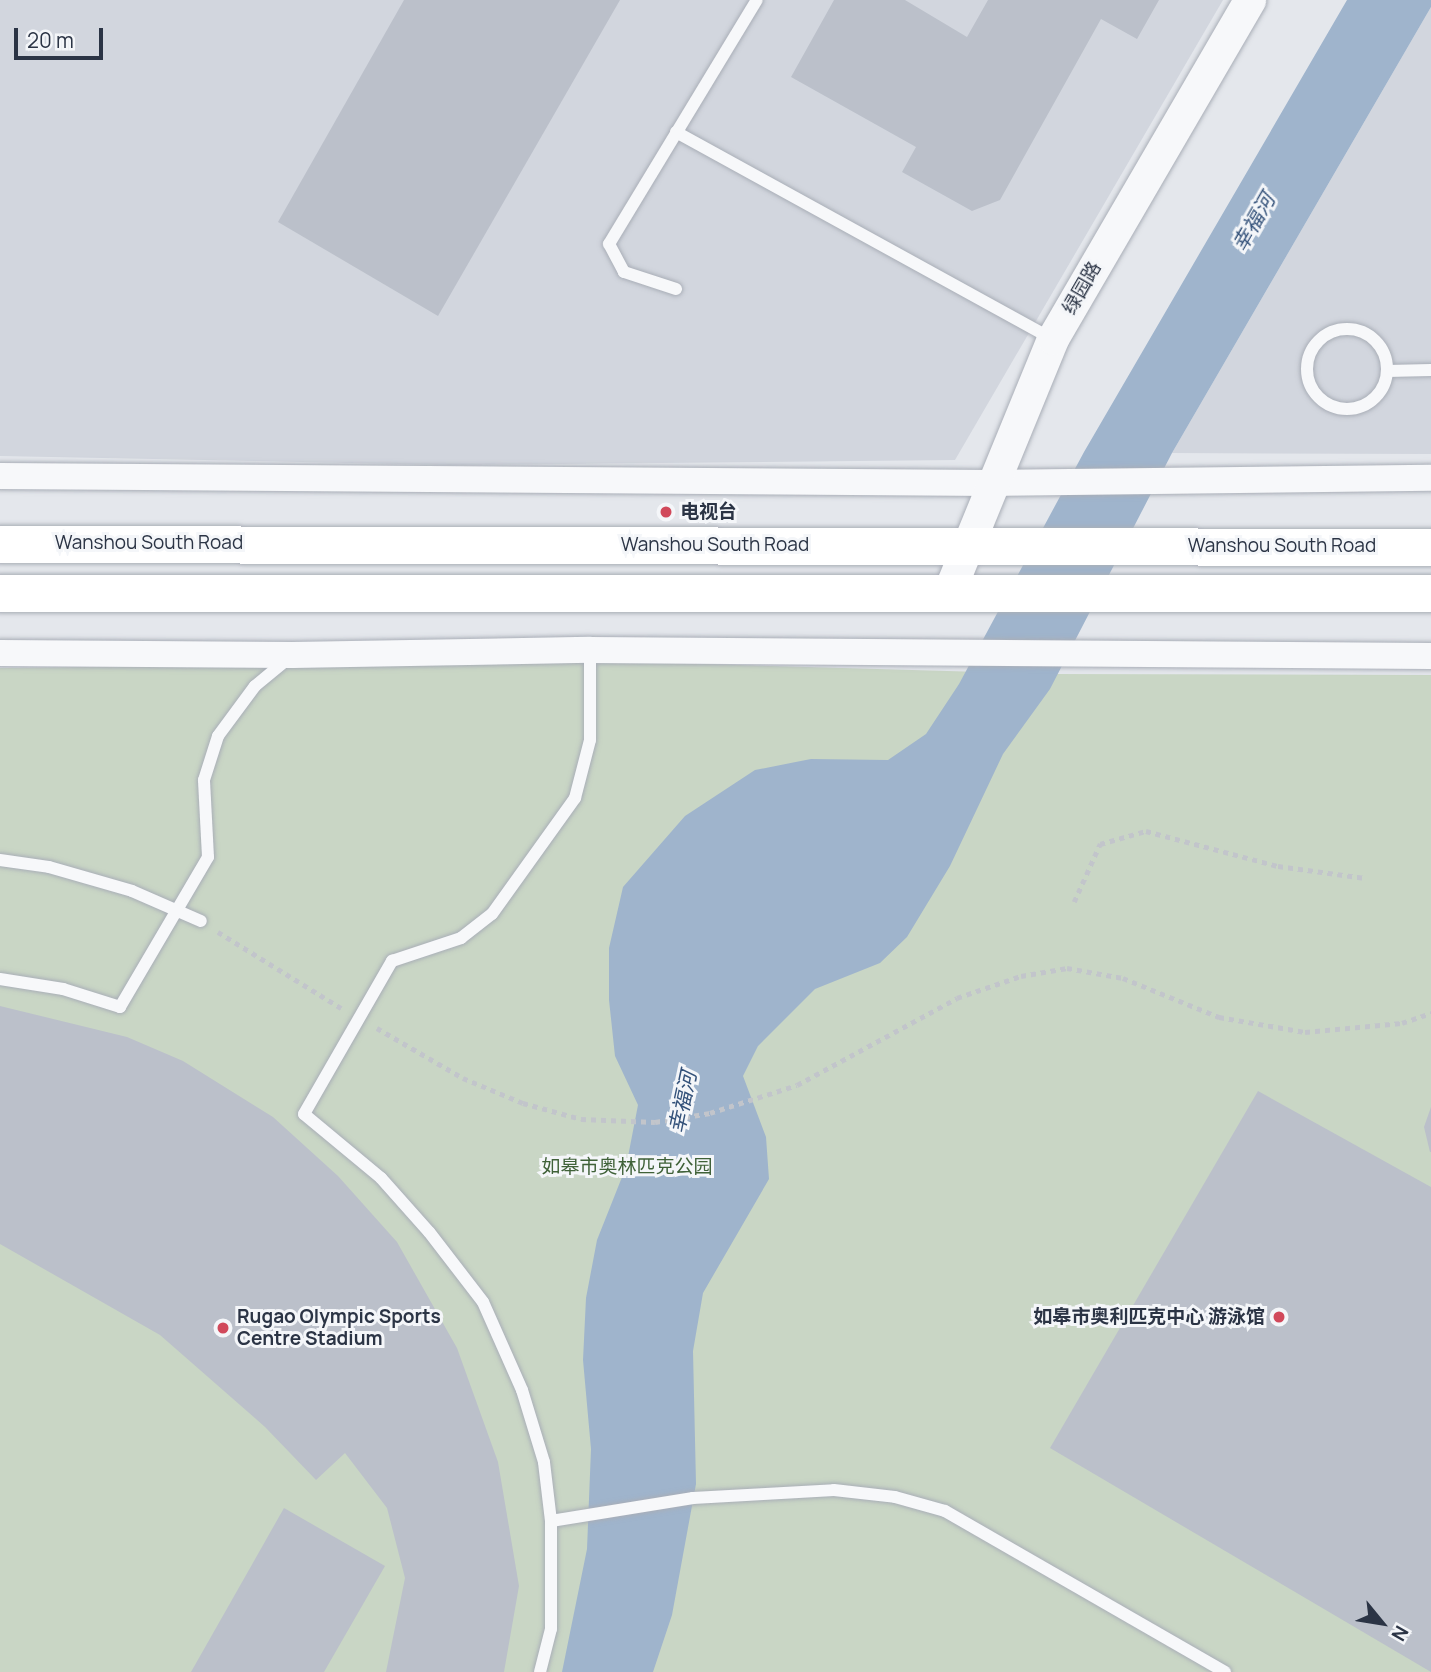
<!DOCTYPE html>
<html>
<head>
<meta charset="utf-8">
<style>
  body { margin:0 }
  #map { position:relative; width:1431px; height:1672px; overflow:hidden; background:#e4e7ec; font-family:Manrope,"Noto Sans SC",sans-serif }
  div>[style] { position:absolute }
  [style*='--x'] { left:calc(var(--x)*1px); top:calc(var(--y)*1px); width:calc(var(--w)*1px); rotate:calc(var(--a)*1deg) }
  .built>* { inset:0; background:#d2d6de }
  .green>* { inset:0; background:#c9d6c5 }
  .water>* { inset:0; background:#9fb4cc }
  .building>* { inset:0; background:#bbc0ca }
  .path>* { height:4.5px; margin-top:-2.25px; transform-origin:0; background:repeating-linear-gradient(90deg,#c2c5cb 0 5px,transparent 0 10px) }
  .roads { filter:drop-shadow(0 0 2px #a9aeb7) drop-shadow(0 0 2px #a9aeb7) }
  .service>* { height:12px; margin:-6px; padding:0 6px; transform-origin:6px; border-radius:6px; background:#f7f8fa }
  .service>.ring { margin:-6px; padding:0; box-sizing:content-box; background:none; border:12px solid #f7f8fa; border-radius:50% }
  .minor>* { height:26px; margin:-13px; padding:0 13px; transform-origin:13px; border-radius:13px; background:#f7f8fa }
  .tertiary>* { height:32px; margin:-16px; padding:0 16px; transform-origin:16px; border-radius:16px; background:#f7f8fa }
  .secondary>* { height:37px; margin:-18.5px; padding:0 18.5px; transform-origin:18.5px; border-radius:18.5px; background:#fff }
  .dots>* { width:19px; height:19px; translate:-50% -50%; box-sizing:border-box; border:4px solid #f4f6f9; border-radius:50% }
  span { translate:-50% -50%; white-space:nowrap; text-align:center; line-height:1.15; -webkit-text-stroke:6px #f4f6f9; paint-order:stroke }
  .street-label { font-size:19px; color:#2b3445 }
  .poi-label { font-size:19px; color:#2b3445; font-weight:700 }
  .left { translate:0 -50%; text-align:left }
  .right { translate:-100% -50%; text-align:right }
  .park-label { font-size:19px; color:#3f6138 }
  .water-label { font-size:21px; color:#34527a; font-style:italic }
  .north { position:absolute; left:1347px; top:1588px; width:70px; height:70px; -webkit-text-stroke:5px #f4f6f9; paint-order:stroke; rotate:120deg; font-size:19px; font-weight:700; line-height:28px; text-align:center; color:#2b3445 }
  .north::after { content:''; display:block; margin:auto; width:24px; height:32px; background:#2b3445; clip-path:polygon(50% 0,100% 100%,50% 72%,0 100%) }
  .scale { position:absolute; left:14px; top:28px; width:89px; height:32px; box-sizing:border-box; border:4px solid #2b3445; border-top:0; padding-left:9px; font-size:21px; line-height:24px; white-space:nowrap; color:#2b3445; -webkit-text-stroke:5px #f4f6f9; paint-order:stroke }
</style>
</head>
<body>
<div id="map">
  <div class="built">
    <i style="clip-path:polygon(0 0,1223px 0,955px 460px,450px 465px,0 456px)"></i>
    <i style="clip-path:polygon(1431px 7px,1431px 454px,1172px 453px)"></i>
  </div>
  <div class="green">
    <i style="clip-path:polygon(596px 661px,1052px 674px,1431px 675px,1431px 1672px,0 1672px,0 668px)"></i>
  </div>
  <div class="water">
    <i style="clip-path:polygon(1347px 0,1431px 0,1431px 7px,1172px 453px,1050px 689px,1003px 754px,950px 866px,907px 937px,880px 963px,815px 989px,758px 1046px,743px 1076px,766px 1137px,769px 1179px,703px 1293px,693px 1351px,696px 1484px,672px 1615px,653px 1672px,562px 1672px,587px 1549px,591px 1449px,583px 1360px,586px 1298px,597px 1240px,626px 1167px,638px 1105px,615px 1056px,609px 1000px,609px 948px,623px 887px,685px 816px,755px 770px,811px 759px,888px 760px,926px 734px,959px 684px,1084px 452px)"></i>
  </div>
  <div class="building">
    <i style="clip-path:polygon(404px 0,620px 0,438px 316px,278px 222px)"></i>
    <i style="clip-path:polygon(834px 0,905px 0,967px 37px,988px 0,1159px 0,1137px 39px,1101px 19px,1000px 200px,972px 211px,902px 172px,916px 147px,791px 77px)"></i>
    <i style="clip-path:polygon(0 1006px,127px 1037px,183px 1061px,273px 1117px,338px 1176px,397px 1242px,457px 1348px,498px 1462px,519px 1586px,504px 1672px,386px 1672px,405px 1578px,387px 1508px,345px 1453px,316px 1480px,265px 1427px,160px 1335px,0 1244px)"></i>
    <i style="clip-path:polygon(1258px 1091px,1431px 1187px,1431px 1672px,1050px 1448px)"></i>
    <i style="clip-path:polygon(1431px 1107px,1431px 1152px,1430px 1152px,1424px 1127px)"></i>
    <i style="clip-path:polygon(284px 1508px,385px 1566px,324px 1672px,191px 1672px)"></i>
  </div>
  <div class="path">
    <i style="--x:1074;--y:902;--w:64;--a:-65.9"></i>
    <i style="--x:1100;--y:844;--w:48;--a:-15.8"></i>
    <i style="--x:1146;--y:831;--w:137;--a:14.9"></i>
    <i style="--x:1278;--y:866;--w:88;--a:7.9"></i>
    <i style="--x:218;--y:932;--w:145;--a:31.7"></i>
    <i style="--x:377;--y:1028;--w:99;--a:30.2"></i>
    <i style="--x:463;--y:1078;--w:65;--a:22.6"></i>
    <i style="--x:523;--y:1103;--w:60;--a:15.4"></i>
    <i style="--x:581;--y:1119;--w:74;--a:2.3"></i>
    <i style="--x:655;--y:1122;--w:56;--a:-9.3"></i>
    <i style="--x:710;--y:1113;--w:91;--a:-17.8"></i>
    <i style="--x:797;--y:1085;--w:182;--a:-28.5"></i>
    <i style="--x:957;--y:998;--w:68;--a:-19"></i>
    <i style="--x:1021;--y:976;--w:47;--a:-9.9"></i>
    <i style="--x:1067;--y:968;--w:57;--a:10.1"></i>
    <i style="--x:1123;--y:978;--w:104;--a:22.1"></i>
    <i style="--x:1219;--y:1017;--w:87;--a:9.9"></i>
    <i style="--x:1305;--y:1032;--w:97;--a:-5.3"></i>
    <i style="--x:1402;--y:1023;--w:31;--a:-19"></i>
  </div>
  <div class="roads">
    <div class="service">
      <i style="--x:676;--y:132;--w:430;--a:28.8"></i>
      <i style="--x:676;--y:289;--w:55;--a:-161.9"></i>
      <i style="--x:624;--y:272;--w:32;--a:-118"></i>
      <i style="--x:609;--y:244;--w:285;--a:-58.8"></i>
      <i class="ring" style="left:1307px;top:329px;width:68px;height:68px"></i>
      <i style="--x:1387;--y:371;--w:44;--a:-1.3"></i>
      <i style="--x:0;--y:860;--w:49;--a:8.1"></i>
      <i style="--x:49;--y:867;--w:86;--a:16.1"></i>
      <i style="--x:132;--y:891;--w:75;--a:23.5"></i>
      <i style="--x:0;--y:979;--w:64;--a:9"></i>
      <i style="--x:63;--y:989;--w:60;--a:17.5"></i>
      <i style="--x:120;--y:1007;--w:174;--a:-59.6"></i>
      <i style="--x:208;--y:857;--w:77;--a:-93"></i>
      <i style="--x:204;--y:780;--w:46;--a:-72.3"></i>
      <i style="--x:218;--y:736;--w:62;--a:-53.5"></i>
      <i style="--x:255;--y:686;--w:45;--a:-39.6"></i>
      <i style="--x:551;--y:1521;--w:144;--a:-9.2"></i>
      <i style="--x:693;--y:1498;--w:141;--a:-3.2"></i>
      <i style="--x:834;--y:1490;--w:61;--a:6.5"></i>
      <i style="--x:895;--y:1497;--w:52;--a:15.6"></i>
      <i style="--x:945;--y:1511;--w:323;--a:29.9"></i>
      <i style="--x:540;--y:1672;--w:44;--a:-75.7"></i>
      <i style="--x:551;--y:1629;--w:108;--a:-90"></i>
      <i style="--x:551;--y:1521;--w:59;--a:-96.8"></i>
      <i style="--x:544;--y:1462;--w:75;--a:-107"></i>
      <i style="--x:522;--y:1390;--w:96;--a:-113.9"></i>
      <i style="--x:483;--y:1302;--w:88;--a:-127.6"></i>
      <i style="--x:429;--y:1232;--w:72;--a:-131.6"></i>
      <i style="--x:381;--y:1178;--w:100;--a:-140.3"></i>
      <i style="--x:304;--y:1114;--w:177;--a:-60.1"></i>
      <i style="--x:392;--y:961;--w:73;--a:-18.4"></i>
      <i style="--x:461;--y:938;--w:39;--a:-38"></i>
      <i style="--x:492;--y:914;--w:143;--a:-54.4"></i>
      <i style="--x:575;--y:798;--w:60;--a:-75.5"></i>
      <i style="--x:590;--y:740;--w:90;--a:-90"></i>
    </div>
    <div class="minor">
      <i style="--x:0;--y:476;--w:992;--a:0.4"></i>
      <i style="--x:992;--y:483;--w:439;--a:-0.7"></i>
      <i style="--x:0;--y:653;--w:292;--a:0.4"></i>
      <i style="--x:292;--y:655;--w:298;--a:-1"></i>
      <i style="--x:590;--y:650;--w:841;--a:0.41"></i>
    </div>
    <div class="tertiary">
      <i style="--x:949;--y:593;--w:274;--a:-67.7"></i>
      <i style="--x:1053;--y:339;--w:392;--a:-59.8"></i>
    </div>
    <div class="secondary">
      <i style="--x:0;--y:544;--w:1431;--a:0.12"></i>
      <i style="--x:0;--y:593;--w:1431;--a:0"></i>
    </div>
  </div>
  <div class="dots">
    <i style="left:666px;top:512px;background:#d1495b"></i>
    <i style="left:1279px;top:1317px;background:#d1495b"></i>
    <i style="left:223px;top:1328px;background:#d1495b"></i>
  </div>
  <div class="street-label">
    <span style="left:1082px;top:288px;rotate:-60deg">绿园路</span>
    <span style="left:149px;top:543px">Wanshou South Road</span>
    <span style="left:715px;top:545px">Wanshou South Road</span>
    <span style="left:1282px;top:546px">Wanshou South Road</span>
  </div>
  <div class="poi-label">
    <span class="left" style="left:680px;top:512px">电视台</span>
    <span class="left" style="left:237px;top:1328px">Rugao Olympic Sports<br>Centre Stadium</span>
    <span class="right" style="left:1265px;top:1317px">如皋市奥利匹克中心 游泳馆</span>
  </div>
  <div class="park-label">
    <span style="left:627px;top:1167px">如皋市奥林匹克公园</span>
  </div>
  <div class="water-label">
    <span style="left:1253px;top:222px;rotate:-60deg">幸福河</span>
    <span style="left:682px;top:1102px;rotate:-78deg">幸福河</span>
  </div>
  <div class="north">N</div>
  <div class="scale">20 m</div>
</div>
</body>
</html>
